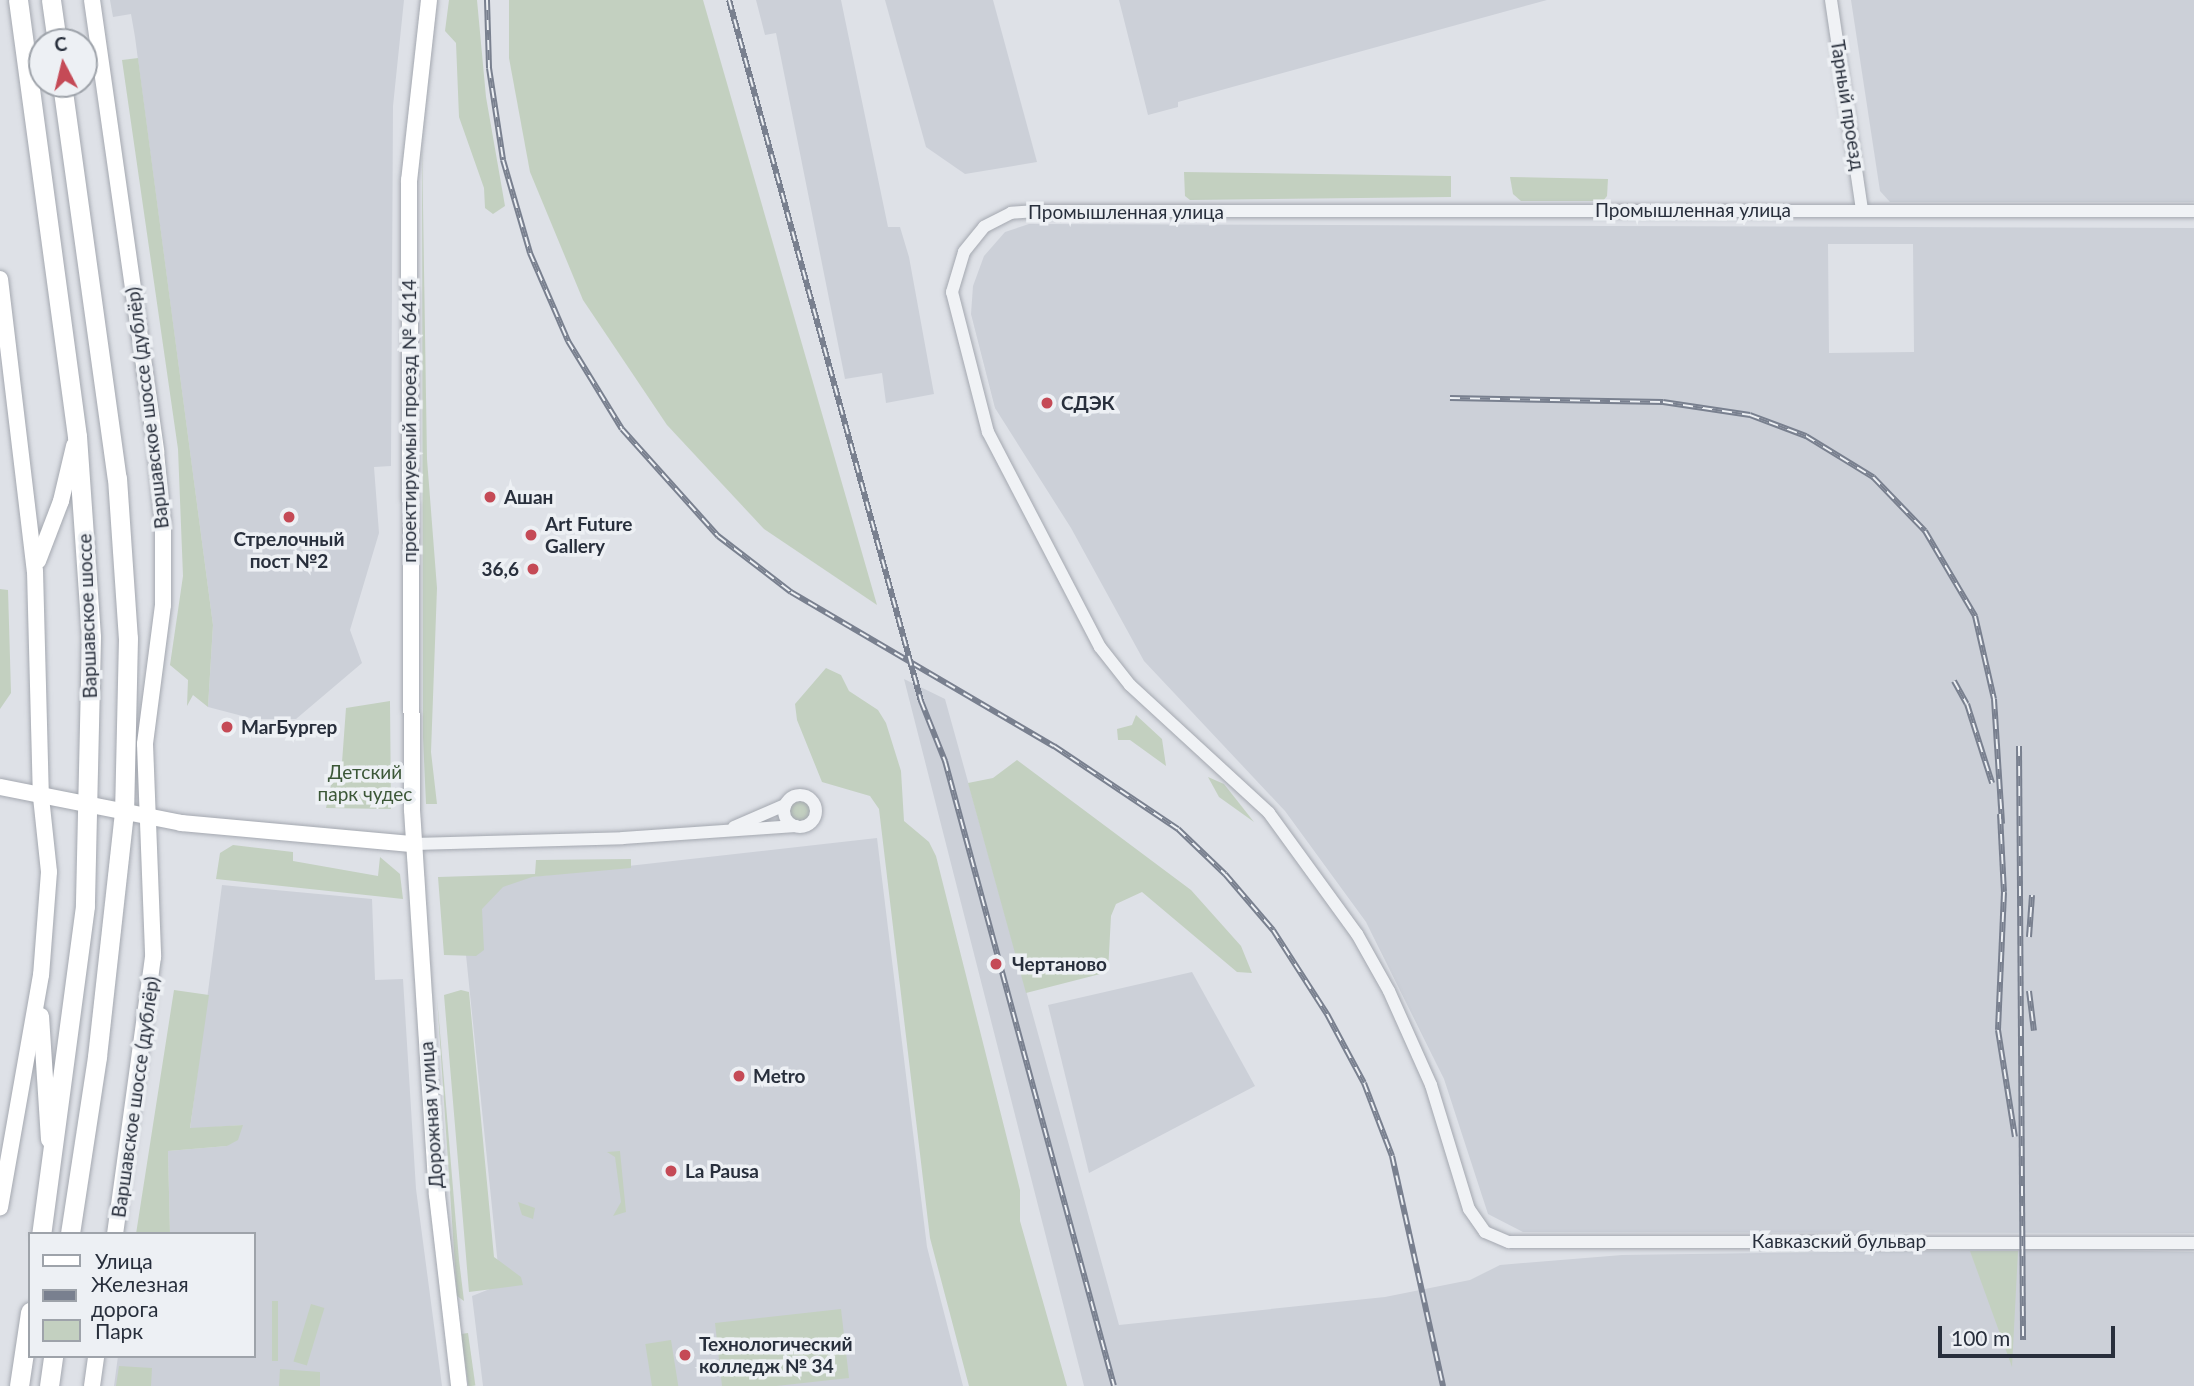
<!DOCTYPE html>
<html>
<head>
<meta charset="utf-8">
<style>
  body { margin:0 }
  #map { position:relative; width:2194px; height:1386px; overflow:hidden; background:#dee1e7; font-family:Lato,sans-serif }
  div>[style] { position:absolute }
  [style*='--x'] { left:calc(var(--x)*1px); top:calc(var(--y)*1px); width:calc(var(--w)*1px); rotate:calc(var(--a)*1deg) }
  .built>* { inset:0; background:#ccd0d8 }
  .green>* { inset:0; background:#c3d0c0; transform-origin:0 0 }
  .round { border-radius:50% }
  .roads { filter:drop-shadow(0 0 2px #a4a8b0) drop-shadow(0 0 2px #a4a8b0) }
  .street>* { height:12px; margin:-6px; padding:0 6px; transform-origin:6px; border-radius:6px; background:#f0f2f5 }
  .street>.ring { margin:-6px; padding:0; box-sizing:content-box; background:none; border:12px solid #f0f2f5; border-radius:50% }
  .secondary>* { height:16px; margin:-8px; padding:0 8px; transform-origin:8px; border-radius:8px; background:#fff }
  .primary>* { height:19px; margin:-9.5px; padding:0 9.5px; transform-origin:9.5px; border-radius:9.5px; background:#fff }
  .rail>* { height:6px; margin-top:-3px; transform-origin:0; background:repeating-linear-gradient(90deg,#edf0f4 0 10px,#79808f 0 20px); box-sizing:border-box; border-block:2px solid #79808f }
  .dots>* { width:19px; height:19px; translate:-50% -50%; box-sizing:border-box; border:4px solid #edf0f4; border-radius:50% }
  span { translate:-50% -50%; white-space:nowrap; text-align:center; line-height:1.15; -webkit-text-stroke:7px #edf0f4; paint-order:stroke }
  .street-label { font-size:19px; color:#282f3c }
  .poi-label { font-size:19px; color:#282f3c; font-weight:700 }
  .left { translate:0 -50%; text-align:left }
  .right { translate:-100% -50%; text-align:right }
  .park-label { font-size:19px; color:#3b5737 }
  .legend { position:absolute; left:28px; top:1232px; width:228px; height:126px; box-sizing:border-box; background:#edf0f4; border:2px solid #9ea3aa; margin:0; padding:9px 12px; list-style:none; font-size:21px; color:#282f3c }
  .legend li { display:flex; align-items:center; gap:14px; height:35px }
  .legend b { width:35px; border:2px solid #9ea3aa }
  .north { position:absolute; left:28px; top:28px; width:70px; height:70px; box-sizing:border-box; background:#edf0f4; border:2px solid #9ea3aa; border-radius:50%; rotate:353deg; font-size:19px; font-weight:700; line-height:28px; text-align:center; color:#282f3c }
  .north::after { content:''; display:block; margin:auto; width:24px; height:32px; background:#c54a56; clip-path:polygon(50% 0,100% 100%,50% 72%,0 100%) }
  .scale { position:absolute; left:1938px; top:1326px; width:177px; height:32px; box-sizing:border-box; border:4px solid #282f3c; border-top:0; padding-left:9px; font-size:21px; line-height:24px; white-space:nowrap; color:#282f3c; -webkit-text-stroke:5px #edf0f4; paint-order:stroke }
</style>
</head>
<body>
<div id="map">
  <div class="built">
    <i style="clip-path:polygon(110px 0,404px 0,393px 106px,391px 466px,374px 467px,379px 533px,350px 630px,362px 663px,296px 719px,254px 719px,208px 707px,213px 625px,135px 37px,131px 14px,113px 17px)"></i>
    <i style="clip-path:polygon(756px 0,841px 0,888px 227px,900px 227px,909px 257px,934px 394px,886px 403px,882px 373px,845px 379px,776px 33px,765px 35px)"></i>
    <i style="clip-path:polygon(885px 0,993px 0,1037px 162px,965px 174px,926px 147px)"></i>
    <i style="clip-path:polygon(1119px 0,1547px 0,1178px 102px,1178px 107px,1148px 115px)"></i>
    <i style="clip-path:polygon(1851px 0,2194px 0,2194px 202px,1890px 202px,1880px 191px)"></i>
    <i style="clip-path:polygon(evenodd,1029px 224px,2194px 228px,2194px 1233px,1523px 1232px,1488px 1214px,1444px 1079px,1366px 922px,1285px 811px,1144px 661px,1071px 528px,995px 408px,971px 314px,973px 286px,984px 256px,1005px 232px,1029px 224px,1913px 244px,1914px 352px,1829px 353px,1828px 244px,1913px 244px)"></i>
    <i style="clip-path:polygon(904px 679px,945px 699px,1119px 1325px,1385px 1297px,1470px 1280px,1500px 1265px,1622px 1255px,2056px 1249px,2194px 1252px,2194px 1386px,1084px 1386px)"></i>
    <i style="clip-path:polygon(877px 838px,927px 1247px,963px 1386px,483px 1386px,472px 1296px,500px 1285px,463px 926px,494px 881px)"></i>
    <i style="clip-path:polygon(222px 885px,372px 899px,375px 980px,403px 979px,416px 1189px,442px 1386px,114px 1386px,118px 1356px,254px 1356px,254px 1234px,170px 1234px,168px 1151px,227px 1146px,242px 1125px,190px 1129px)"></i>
    <i style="clip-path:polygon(1192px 972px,1255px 1086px,1089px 1173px,1048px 1005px)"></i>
  </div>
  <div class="green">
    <i style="clip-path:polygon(449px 0,477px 0,486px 97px,505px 206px,493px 214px,485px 208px,484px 188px,459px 117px,456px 43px,445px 31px)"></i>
    <i style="clip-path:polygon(509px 0,703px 0,877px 605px,764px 529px,667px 425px,583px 300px,530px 172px,509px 58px)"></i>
    <i style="clip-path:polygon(138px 58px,213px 625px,208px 707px,193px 695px,187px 706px,188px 680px,170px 665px,183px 576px,178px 449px,122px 60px)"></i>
    <i style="clip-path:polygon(422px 142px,427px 459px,437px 588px,431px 752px,437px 804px,426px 804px,423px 737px)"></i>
    <i style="clip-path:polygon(1184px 172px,1451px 176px,1451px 197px,1190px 200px,1185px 196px)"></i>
    <i style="clip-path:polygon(1510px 177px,1608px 179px,1607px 196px,1603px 201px,1521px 201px,1513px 194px)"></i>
    <i style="clip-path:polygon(0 589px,8px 590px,11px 693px,0 709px)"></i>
    <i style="clip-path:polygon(826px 668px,841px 675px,849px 691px,878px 710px,886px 723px,901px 771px,904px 821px,929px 842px,936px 856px,1020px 1190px,1020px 1221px,1067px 1386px,969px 1386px,930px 1238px,879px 809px,870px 796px,822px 782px,797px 720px,795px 704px)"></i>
    <i style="clip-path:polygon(390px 701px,391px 809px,326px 808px,331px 785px,341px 776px,346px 708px)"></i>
    <i style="clip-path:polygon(1136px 715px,1162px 739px,1166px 766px,1130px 740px,1118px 740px,1117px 729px,1132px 725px)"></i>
    <i style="clip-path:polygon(1017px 760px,1191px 890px,1241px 946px,1252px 973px,1237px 972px,1142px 892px,1116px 904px,1111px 916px,1108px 972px,1026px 993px,968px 783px,993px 778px)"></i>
    <i style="clip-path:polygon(1208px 777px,1224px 784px,1254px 822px,1219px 797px)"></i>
    <i class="round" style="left:790px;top:801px;width:20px;height:20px"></i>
    <i style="clip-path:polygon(233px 845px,293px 852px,293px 861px,378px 876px,380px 857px,400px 874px,403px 899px,216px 879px,220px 853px)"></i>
    <i style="clip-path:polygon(631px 859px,631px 868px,532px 877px,503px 887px,482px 909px,484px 950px,476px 956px,444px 955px,438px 877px,535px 874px,536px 860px)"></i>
    <i style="clip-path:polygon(174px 990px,209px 995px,190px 1128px,243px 1125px,238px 1140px,227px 1146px,168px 1151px,170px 1234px,136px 1234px)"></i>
    <i style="clip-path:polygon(461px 990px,469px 992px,494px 1257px,521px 1277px,523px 1285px,469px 1292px,444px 995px)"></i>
    <i style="clip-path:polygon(437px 997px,459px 1260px,464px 1301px,457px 1296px)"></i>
    <i style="clip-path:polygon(620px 1151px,626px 1212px,613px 1216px,621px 1202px,615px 1157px,607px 1152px)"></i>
    <i style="clip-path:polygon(518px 1202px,535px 1208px,533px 1219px,522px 1215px)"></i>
    <i style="clip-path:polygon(1970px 1251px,2018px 1251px,2012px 1367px)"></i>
    <i style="left:272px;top:1301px;width:6px;height:60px"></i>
    <i style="left:311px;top:1304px;width:14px;height:60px;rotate:17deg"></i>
    <i style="clip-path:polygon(841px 1309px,849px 1378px,776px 1386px,722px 1386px,715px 1323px)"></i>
    <i style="left:468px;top:1333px;width:53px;height:7px;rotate:82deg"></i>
    <i style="left:671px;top:1340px;width:47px;height:26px;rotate:81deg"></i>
    <i style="clip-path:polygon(119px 1366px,152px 1368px,151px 1386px,116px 1386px)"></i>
    <i style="clip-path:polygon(280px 1369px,320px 1372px,320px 1386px,279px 1386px)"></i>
  </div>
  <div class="roads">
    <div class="street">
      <i style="--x:1831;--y:0;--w:212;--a:81.6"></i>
      <i style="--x:2194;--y:211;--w:1157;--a:180"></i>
      <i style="--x:1037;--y:211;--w:26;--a:176"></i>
      <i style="--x:1011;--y:213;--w:30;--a:153"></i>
      <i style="--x:984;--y:227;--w:32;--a:129"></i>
      <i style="--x:964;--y:252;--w:42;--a:106.7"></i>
      <i style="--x:952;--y:292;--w:145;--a:75.6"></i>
      <i style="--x:988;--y:432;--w:242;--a:62.5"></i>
      <i style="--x:1100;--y:647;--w:48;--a:51.7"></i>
      <i style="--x:1130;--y:685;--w:189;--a:42.6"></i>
      <i style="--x:1269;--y:813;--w:150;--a:54"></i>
      <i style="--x:1357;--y:934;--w:65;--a:60.7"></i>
      <i style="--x:1389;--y:991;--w:103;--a:65.9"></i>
      <i style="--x:1431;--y:1085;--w:130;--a:73"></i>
      <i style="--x:1469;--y:1209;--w:28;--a:55"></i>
      <i style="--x:1485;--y:1232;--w:26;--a:23"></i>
      <i style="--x:1509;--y:1242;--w:685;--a:0.08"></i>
      <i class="ring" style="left:784px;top:795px;width:20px;height:20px"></i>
      <i style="--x:734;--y:827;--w:56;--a:-23.3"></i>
      <i style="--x:414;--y:844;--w:209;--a:-1.6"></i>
      <i style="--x:623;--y:838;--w:173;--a:-4"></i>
    </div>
    <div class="secondary">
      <i style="--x:92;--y:0;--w:457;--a:81.9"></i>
      <i style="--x:156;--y:452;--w:73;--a:84.5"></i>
      <i style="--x:163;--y:525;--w:80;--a:90"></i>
      <i style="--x:163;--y:605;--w:140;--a:97.4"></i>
      <i style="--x:145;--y:744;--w:213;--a:87.8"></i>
      <i style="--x:153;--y:957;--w:280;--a:97.8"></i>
      <i style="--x:429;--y:0;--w:181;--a:96.3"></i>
      <i style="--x:409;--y:180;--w:630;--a:89.73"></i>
      <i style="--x:412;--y:810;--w:386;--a:86.3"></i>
      <i style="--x:437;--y:1195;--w:192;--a:83.4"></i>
      <i style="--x:0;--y:279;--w:294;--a:83.2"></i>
      <i style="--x:35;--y:571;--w:226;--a:88.5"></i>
      <i style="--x:41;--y:797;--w:75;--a:83.9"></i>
      <i style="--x:49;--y:872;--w:103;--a:94.4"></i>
      <i style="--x:41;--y:975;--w:236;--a:100"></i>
      <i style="--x:38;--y:561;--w:64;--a:-69"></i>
      <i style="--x:61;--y:501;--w:57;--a:-76.7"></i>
      <i style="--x:0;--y:787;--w:185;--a:11.2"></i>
      <i style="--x:181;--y:823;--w:234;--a:5.2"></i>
      <i style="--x:41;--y:1016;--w:124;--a:86.3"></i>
      <i style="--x:92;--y:1386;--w:30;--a:-82"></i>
    </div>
    <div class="primary">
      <i style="--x:18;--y:0;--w:440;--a:82.3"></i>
      <i style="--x:77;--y:436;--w:201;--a:86"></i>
      <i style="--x:91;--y:637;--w:269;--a:91.3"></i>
      <i style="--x:85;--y:906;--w:331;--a:97.6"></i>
      <i style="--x:51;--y:0;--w:42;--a:81.9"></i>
      <i style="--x:62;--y:84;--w:398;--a:82.1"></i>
      <i style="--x:117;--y:478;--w:160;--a:86.1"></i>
      <i style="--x:128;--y:638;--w:174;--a:91.3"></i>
      <i style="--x:124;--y:812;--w:246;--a:96.3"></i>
      <i style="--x:97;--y:1057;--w:179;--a:98.7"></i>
      <i style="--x:19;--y:1386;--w:75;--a:-81.5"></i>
      <i style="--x:49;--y:1386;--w:30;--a:-82"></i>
    </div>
  </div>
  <div class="rail">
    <i style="--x:487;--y:0;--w:68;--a:88.3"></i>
    <i style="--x:489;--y:68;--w:93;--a:81.3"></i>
    <i style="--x:503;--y:160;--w:97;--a:73.8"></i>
    <i style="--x:530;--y:253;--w:96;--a:66.6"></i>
    <i style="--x:568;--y:341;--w:103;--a:58.5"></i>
    <i style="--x:622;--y:429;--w:144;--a:48.1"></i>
    <i style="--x:718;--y:536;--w:92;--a:37.5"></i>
    <i style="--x:791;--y:592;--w:305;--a:30.4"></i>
    <i style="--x:1054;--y:746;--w:149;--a:33.8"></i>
    <i style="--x:1178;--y:829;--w:65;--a:43.8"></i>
    <i style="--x:1225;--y:874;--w:74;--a:49.4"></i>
    <i style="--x:1273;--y:930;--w:100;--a:57.3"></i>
    <i style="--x:1327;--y:1014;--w:78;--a:61.8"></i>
    <i style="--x:1364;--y:1083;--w:78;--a:69"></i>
    <i style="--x:1392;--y:1156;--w:236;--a:77.5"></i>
    <i style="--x:729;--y:0;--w:727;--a:74.68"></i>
    <i style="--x:921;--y:701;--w:65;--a:68.2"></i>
    <i style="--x:945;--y:761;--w:647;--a:74.87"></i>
    <i style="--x:1450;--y:398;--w:213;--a:1.1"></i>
    <i style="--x:1663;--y:402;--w:88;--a:8.5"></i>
    <i style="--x:1750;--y:415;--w:60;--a:20.6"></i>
    <i style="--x:1806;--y:436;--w:79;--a:31.5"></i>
    <i style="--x:1873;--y:477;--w:75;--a:46.1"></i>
    <i style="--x:1925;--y:531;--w:99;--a:59.5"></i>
    <i style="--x:1975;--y:616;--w:85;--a:77.1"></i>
    <i style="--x:1994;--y:699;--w:125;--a:86.3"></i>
    <i style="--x:1954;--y:681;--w:26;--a:61"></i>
    <i style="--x:1967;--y:704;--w:83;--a:72.4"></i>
    <i style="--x:2019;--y:746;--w:594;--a:89.61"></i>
    <i style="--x:2000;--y:814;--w:78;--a:87.1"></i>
    <i style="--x:2004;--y:892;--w:138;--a:92.5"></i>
    <i style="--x:1998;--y:1030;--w:108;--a:81"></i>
    <i style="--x:2029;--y:937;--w:42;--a:-85.9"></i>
    <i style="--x:2029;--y:991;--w:40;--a:82.9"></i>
  </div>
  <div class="dots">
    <i style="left:1047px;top:403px;background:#c54a56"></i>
    <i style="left:490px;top:497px;background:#c54a56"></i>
    <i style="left:289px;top:517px;background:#c54a56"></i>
    <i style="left:531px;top:535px;background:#c54a56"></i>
    <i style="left:533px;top:569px;background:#c54a56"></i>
    <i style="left:227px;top:727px;background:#c54a56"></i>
    <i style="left:996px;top:964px;background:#c54a56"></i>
    <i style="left:739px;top:1076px;background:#c54a56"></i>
    <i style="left:671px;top:1171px;background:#c54a56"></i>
    <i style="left:685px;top:1355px;background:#c54a56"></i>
  </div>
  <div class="street-label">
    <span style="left:1848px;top:105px;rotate:81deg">Тарный проезд</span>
    <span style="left:1693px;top:210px">Промышленная улица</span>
    <span style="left:1126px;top:212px">Промышленная улица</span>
    <span style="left:147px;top:408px;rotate:-97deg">Варшавское шоссе (дублёр)</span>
    <span style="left:409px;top:421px;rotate:-90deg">проектируемый проезд № 6414</span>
    <span style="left:87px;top:616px;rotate:-92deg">Варшавское шоссе</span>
    <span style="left:135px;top:1097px;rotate:-82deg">Варшавское шоссе (дублёр)</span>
    <span style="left:431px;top:1115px;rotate:-94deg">Дорожная улица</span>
    <span style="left:1839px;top:1241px">Кавказский бульвар</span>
  </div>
  <div class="poi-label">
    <span class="left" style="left:1061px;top:403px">СДЭК</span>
    <span class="left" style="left:504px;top:497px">Ашан</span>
    <span class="left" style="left:545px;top:535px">Art Future<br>Gallery</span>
    <span style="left:289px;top:550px">Стрелочный<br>пост №2</span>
    <span class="right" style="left:519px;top:569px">36,6</span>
    <span class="left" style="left:241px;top:727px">МагБургер</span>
    <span class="left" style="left:1012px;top:964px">Чертаново</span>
    <span class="left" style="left:753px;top:1076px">Metro</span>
    <span class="left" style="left:685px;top:1171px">La Pausa</span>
    <span class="left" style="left:699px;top:1355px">Технологический<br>колледж № 34</span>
  </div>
  <div class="park-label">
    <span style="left:365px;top:783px">Детский<br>парк чудес</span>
  </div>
  <ul class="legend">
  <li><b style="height:9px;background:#fff"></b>Улица</li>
  <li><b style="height:9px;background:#79808f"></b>Железная дорога</li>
  <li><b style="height:19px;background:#c3d0c0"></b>Парк</li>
  </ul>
  <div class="north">С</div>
  <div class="scale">100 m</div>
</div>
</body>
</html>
